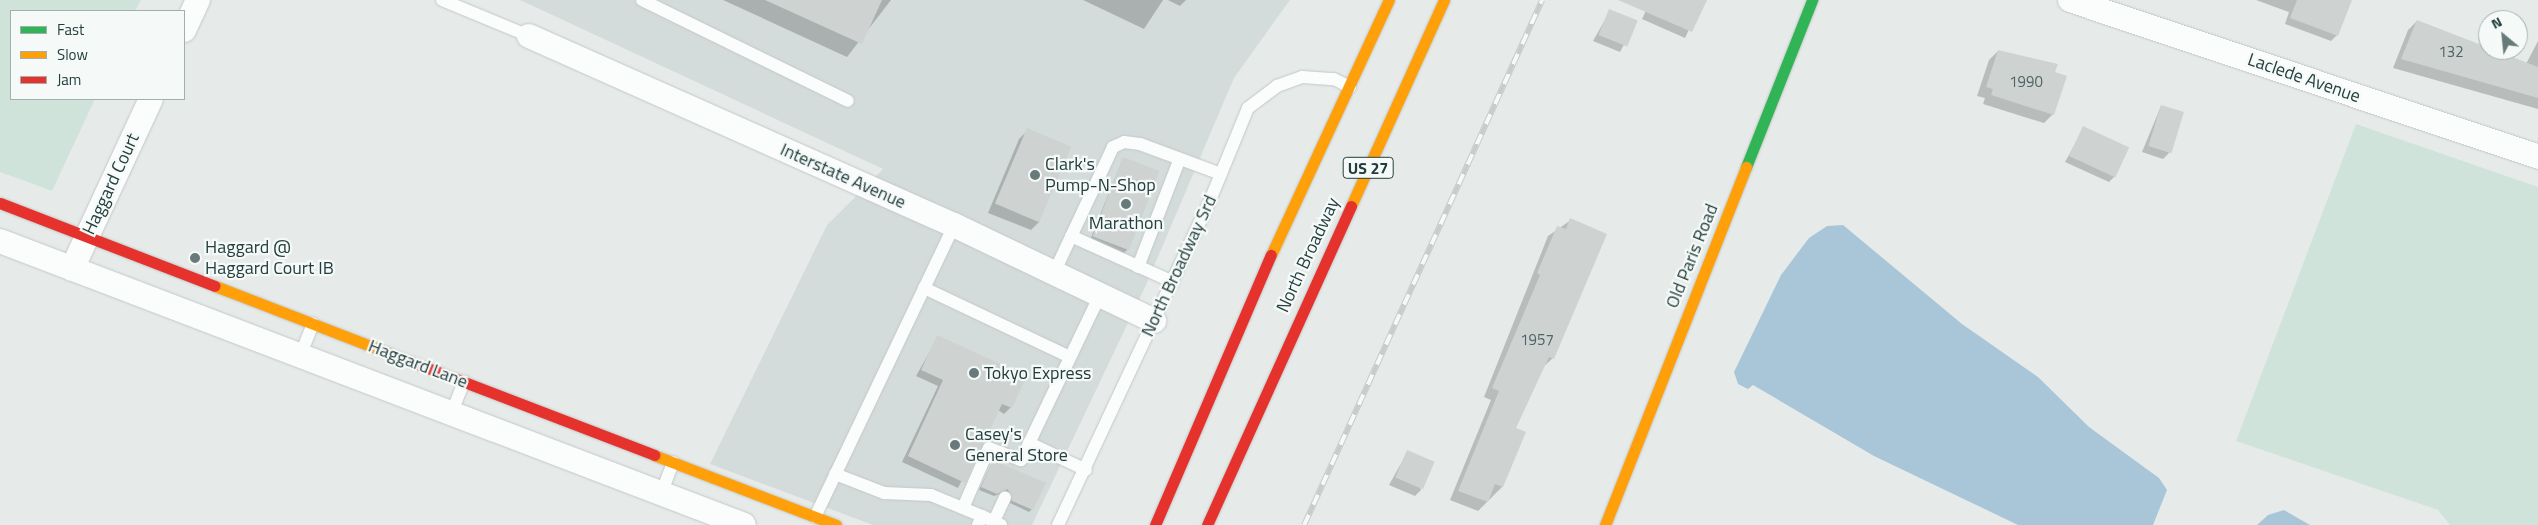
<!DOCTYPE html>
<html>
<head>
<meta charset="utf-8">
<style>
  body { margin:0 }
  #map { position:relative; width:2538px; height:525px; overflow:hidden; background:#e6ebea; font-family:"Titillium Web",sans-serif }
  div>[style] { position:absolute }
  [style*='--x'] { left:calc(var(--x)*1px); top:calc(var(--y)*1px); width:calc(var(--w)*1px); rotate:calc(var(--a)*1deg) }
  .built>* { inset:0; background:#d4dcdb }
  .green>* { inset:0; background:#d0e3db }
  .water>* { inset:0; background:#a8c6d8 }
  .shadow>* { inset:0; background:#0003 }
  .building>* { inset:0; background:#ced2d1; transform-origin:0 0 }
  .roads { filter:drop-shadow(0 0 1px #c3c8c7) drop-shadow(0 0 1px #c3c8c7) }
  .lane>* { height:12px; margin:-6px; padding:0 6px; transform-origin:6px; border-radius:6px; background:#fbfcfc }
  .street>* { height:24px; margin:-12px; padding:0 12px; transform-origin:12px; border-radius:12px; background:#fbfcfc }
  .fast>* { height:11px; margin:-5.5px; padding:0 5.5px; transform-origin:5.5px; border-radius:5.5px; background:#30b455 }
  .slow>* { height:11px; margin:-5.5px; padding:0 5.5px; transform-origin:5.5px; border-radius:5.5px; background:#ff9f0a }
  .jam>* { height:11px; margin:-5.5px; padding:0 5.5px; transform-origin:5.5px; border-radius:5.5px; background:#e5322d }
  .rail>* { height:5.5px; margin-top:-2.75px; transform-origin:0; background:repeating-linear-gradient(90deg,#f5faf8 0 11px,#c8cccb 0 22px); box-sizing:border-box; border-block:1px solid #c8cccb }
  .dots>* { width:14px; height:14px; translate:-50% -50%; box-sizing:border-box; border:2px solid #f5faf8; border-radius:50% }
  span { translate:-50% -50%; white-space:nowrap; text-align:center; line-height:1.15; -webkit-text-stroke:4.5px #f5faf8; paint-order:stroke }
  .number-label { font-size:15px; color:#4f6464 }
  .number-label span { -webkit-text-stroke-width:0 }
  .shield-label span { padding:1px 4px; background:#f5faf8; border:1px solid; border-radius:4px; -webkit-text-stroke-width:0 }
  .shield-label { font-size:16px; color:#243e3e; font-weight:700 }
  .street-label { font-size:18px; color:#243e3e }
  .poi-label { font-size:18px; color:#243e3e }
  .left { translate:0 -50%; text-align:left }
  .legend { position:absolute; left:10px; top:10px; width:175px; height:90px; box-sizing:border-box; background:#f5faf8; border:1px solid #a1afae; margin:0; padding:6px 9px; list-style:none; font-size:15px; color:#243e3e }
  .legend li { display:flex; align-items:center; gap:10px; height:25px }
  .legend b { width:25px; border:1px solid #a1afae }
  .north { position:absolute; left:2478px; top:10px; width:50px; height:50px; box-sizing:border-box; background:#f5faf8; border:1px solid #a1afae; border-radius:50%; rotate:332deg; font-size:14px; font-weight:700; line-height:20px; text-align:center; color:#243e3e }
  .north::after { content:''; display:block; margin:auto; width:18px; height:22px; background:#687b7a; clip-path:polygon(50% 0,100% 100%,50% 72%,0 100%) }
</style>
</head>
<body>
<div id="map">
  <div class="built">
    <i style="clip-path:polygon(520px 0,1290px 0,1234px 78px,1146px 285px,1032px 525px,873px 525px,710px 464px,827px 225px,883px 169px)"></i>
  </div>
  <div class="green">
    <i style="clip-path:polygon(0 0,141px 0,135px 11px,11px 11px,11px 99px,95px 99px,52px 191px,0 172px)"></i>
    <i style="clip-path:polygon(2356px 124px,2538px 187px,2538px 525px,2450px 525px,2438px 510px,2236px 441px)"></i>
  </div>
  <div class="water">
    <i style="clip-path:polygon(1843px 225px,1962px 324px,2038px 377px,2089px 427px,2159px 478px,2167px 490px,2153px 525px,2018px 525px,1874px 456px,1753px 385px,1748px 389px,1738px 384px,1734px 372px,1781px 275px,1809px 238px,1827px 226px)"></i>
    <i style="clip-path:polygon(2284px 510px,2310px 525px,2257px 525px,2268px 515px)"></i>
  </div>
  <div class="shadow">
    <i style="clip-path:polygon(723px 0,891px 0,847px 57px)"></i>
    <i style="clip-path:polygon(1083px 0,1163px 0,1144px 29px)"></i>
    <i style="clip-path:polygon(1168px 0,1186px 0,1180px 6px)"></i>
    <i style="clip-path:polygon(1651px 0,1703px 0,1685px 38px,1642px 19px)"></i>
    <i style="clip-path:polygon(2256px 0,2343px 0,2337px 35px,2331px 41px,2285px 24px,2289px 12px)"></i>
    <i style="clip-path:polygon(1610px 11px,1636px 22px,1620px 52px,1593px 41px)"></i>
    <i style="clip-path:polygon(2417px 21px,2526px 64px,2538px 41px,2538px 109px,2393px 68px,2408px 30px)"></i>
    <i style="clip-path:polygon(1998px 51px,2053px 73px,2053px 114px,2044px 123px,1983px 104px,1985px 98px,1977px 96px,1989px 60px)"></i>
    <i style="clip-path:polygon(2161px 106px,2169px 153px,2163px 159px,2142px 152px)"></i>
    <i style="clip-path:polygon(2084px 128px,2115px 176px,2109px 182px,2065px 162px)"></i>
    <i style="clip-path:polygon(1028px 130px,1040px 221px,1031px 230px,988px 213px,1019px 139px)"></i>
    <i style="clip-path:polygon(1123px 158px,1127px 250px,1124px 253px,1090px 240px)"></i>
    <i style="clip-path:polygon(1571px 220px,1553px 358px,1543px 367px,1514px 429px,1524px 433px,1502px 487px,1478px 511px,1450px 500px,1491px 400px,1484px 397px,1548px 236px)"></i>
    <i style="clip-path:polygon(938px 337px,1011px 407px,1004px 414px,998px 410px,958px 488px,902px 462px,938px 386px,916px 376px)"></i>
    <i style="clip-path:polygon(1408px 451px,1421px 490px,1415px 496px,1389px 485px)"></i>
    <i style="clip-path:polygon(993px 461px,1032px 509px,1029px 512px,1010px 503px,1005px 492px,994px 496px,979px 490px)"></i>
  </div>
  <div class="building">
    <i style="clip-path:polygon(765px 0,882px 0,862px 44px)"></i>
    <i style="clip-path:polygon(1618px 0,1707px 0,1692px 32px)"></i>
    <i style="clip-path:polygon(2297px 0,2352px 0,2338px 36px,2290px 18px)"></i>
    <i style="left:1609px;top:9px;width:31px;height:28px;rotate:22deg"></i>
    <i style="clip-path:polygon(2417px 20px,2538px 67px,2538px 98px,2401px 59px)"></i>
    <i style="clip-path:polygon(1998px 50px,2058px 64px,2055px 72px,2067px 76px,2054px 115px,1991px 95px,1993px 89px,1986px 87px)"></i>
    <i style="left:2161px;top:105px;width:24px;height:43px;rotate:17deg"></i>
    <i style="left:2083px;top:126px;width:51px;height:33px;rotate:25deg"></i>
    <i style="left:1027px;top:128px;width:48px;height:82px;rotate:23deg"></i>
    <i style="left:1123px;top:157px;width:39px;height:85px;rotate:21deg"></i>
    <i style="clip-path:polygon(1570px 218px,1607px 234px,1554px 359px,1549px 357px,1516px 428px,1526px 432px,1503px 487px,1495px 484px,1488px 502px,1458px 491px,1499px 391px,1492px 388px,1540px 275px,1537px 273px,1557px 226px,1566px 229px)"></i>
    <i style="clip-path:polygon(937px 335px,1027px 376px,1012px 408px,1002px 404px,965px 483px,908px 456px,943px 380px,921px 370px)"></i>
    <i style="left:1407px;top:450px;width:30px;height:30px;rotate:23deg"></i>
    <i style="clip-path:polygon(993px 460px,1046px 483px,1033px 510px,1012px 501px,1008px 489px,997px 494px,981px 487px)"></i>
  </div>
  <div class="roads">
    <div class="lane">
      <i style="--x:442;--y:0;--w:94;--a:22.5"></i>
      <i style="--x:642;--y:0;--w:229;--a:26.1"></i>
      <i style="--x:1071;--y:236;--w:112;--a:24.3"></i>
      <i style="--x:1138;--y:267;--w:114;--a:-68.9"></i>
      <i style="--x:1054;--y:273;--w:139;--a:-64.9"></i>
      <i style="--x:1113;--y:147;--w:12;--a:-24"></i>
      <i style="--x:1124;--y:142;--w:16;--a:7"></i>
      <i style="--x:1140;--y:144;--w:86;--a:20.3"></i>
      <i style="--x:924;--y:288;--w:161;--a:25.3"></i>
      <i style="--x:300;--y:356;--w:35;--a:-68"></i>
      <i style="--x:451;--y:414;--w:35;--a:-68"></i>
      <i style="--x:1029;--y:443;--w:63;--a:25.3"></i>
      <i style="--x:835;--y:474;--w:53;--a:21.2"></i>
      <i style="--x:884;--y:493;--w:47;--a:2.4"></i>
      <i style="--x:931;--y:495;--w:55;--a:22.4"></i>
      <i style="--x:661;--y:494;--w:34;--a:-69"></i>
      <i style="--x:963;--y:508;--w:65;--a:-66.6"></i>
      <i style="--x:989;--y:448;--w:34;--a:21"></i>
      <i style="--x:1021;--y:460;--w:183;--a:-64.4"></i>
      <i style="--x:815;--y:517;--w:323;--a:-64.5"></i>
      <i style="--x:994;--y:521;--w:26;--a:-65"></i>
      <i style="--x:978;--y:525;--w:10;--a:-66"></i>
      <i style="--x:982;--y:516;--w:21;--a:25"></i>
      <i style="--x:1058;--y:525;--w:356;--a:-64.9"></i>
      <i style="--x:1209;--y:203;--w:103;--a:-67.7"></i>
      <i style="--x:1248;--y:108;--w:36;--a:-37"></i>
      <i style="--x:1277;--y:86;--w:27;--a:-20"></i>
      <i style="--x:1302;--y:77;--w:32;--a:4"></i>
      <i style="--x:1334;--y:79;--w:18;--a:27"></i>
    </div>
    <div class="street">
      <i style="--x:2070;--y:0;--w:494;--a:18.5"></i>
      <i style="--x:184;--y:30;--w:33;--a:-65"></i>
      <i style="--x:529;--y:36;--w:465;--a:24"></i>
      <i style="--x:954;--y:225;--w:222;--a:25.6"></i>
      <i style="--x:0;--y:241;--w:796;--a:20.89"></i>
      <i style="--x:72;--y:269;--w:187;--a:-65.1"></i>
    </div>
    <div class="fast">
      <i style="--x:1746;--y:167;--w:180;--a:-68.4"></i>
    </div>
    <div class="slow">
      <i style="--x:1351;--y:206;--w:226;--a:-65.7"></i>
      <i style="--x:1271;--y:255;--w:281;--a:-65.2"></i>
      <i style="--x:215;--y:286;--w:192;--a:21.1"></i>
      <i style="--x:654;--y:455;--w:195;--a:21"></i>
      <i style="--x:1605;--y:525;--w:385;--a:-68.5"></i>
    </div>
    <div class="jam">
      <i style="--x:0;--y:203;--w:230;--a:21.1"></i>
      <i style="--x:394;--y:355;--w:279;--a:21"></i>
      <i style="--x:1155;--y:525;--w:294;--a:-66.8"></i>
      <i style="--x:1207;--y:525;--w:350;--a:-65.7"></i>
    </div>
  </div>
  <div class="rail">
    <i style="--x:1304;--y:525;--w:576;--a:-65.61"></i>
  </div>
  <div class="dots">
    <i style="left:1035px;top:175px;background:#687b7a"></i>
    <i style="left:1126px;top:204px;background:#687b7a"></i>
    <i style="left:195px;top:258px;background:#687b7a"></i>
    <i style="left:974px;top:373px;background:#687b7a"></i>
    <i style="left:955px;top:445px;background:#687b7a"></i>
  </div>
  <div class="number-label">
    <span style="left:2451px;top:52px">132</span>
    <span style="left:2026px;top:82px">1990</span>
    <span style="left:1537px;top:340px">1957</span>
  </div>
  <div class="shield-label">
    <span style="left:1368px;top:168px">US 27</span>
  </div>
  <div class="street-label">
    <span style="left:2304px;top:78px;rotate:19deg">Laclede Avenue</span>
    <span style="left:843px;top:176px;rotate:24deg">Interstate Avenue</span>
    <span style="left:111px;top:184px;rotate:-65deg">Haggard Court</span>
    <span style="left:1308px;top:255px;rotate:-65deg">North Broadway</span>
    <span style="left:1692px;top:256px;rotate:-68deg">Old Paris Road</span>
    <span style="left:1179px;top:266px;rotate:-65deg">North Broadway Srd</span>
    <span style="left:418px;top:364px;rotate:21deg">Haggard Lane</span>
  </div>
  <div class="poi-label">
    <span class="left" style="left:1045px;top:175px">Clark's<br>Pump-N-Shop</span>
    <span style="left:1126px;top:223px">Marathon</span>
    <span class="left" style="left:205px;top:258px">Haggard @<br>Haggard Court IB</span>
    <span class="left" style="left:984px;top:373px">Tokyo Express</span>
    <span class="left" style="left:965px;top:445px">Casey's<br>General Store</span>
  </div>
  <ul class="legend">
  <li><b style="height:6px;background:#30b455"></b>Fast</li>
  <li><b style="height:6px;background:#ff9f0a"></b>Slow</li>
  <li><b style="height:6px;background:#e5322d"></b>Jam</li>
  </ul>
  <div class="north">N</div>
</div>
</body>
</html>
